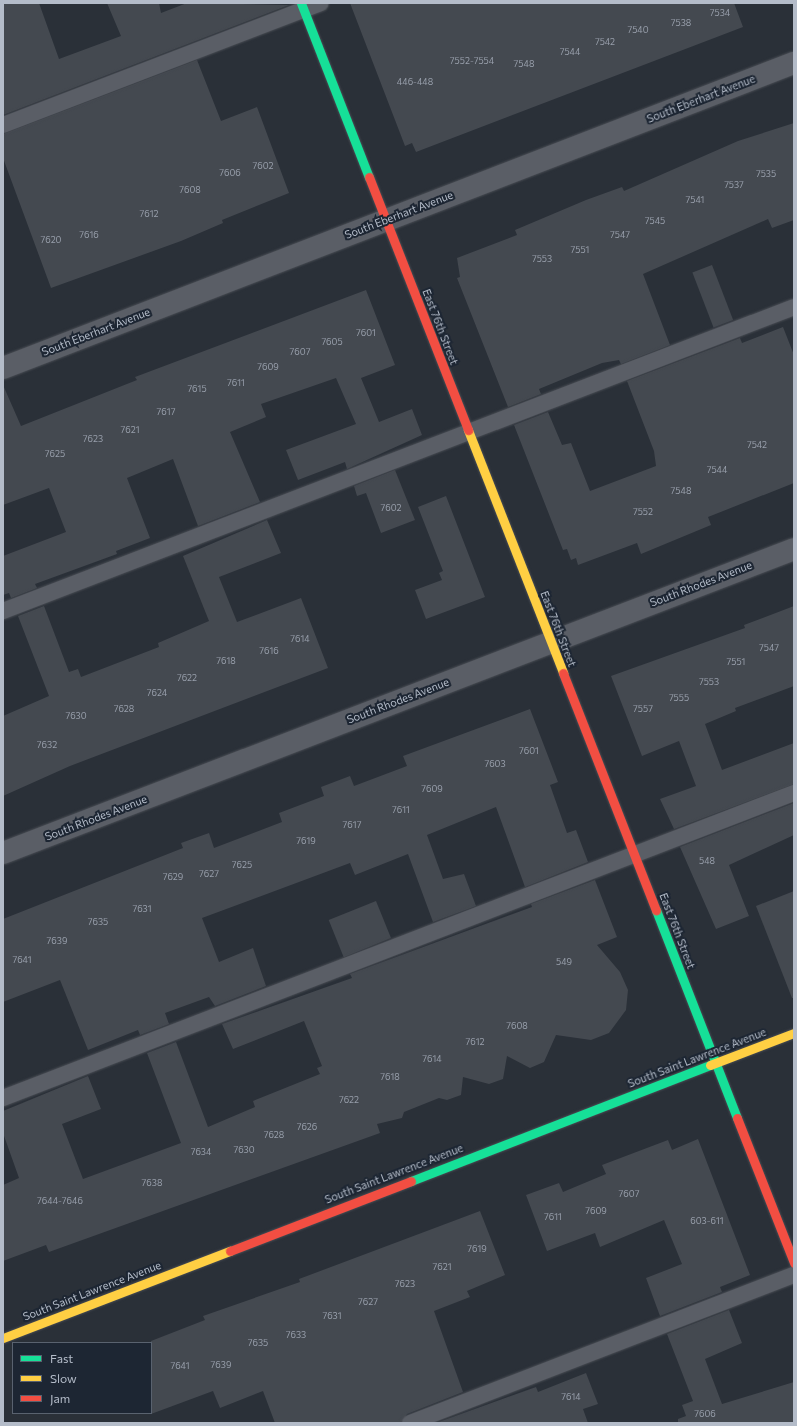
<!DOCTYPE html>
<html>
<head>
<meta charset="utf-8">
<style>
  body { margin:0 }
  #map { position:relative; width:797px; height:1426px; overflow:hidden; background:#2a3038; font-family:Commissioner,sans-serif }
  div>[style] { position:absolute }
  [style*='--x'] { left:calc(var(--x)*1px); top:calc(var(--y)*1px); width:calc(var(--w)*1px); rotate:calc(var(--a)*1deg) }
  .building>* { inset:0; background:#444950; transform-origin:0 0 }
  .roads { filter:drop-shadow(0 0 1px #484c53) drop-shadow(0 0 1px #484c53) }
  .lane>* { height:16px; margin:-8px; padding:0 8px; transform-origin:8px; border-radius:8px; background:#5a5e66 }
  .street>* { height:22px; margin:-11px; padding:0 11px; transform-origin:11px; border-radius:11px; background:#5a5e66 }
  .fast>* { height:9px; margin:-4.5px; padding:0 4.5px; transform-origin:4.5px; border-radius:4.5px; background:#16e098 }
  .slow>* { height:9px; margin:-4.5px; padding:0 4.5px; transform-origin:4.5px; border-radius:4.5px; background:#ffcf43 }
  .jam>* { height:9px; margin:-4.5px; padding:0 4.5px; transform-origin:4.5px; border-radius:4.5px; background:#f24e42 }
  span { translate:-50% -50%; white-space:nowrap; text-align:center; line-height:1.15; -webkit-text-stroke:4px #1d2633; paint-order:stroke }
  .number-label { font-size:9px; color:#989fab }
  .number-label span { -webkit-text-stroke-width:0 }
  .street-label { font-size:11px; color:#b4bcc9 }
  .frame { position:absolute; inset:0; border:4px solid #b4bcc9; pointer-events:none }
  .legend { position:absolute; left:12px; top:1342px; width:140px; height:72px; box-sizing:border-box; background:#1d2633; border:1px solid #59626f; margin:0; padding:5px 7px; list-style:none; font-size:12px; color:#b4bcc9 }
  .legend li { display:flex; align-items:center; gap:8px; height:20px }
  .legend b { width:20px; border:1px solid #59626f }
</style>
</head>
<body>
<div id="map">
  <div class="building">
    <i style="clip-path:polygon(3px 3px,39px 3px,59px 59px,121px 36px,107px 3px,159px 3px,161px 13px,187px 3px,289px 5px,3px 115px)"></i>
    <i style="clip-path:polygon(350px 3px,734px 3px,743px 27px,416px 152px,412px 143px,405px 146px)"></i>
    <i style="clip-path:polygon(197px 60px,221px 121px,257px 107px,289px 193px,222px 220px,223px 223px,181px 241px,51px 288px,3px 158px,3px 134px)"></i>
    <i style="clip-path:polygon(794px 123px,794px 220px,772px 228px,768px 219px,643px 274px,670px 345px,621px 364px,619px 360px,602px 363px,539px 389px,541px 394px,508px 407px,457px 278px,460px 277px,457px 258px,517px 235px,515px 230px,586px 200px,622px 187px,624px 191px,738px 141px)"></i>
    <i style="left:712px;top:265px;width:59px;height:21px;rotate:69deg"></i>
    <i style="clip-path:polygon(366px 290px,395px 365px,361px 378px,379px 422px,412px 409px,422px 435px,347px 469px,345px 462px,298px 480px,286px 450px,356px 424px,336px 378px,261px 404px,266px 417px,230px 432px,260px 502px,198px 526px,173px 459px,127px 478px,150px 538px,116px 551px,117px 554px,35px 584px,37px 588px,11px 598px,9px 593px,3px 595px,3px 556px,66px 532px,49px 488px,3px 505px,3px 385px,21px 426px,137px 380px,135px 377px)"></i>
    <i style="clip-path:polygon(783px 327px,794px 355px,794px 483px,708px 517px,711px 525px,641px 554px,637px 543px,578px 565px,576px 558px,571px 560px,567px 549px,563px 550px,514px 425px,548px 412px,562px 445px,571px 443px,590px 491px,656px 466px,654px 451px,627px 381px,740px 338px,742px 343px)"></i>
    <i style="clip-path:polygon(395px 470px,415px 520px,381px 533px,366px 493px,357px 496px,354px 486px)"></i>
    <i style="clip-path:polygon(446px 496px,485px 597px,426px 619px,415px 590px,442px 580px,439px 573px,443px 571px,418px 507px)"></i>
    <i style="clip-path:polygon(267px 520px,281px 553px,219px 577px,237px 622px,301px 598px,328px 668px,70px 766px,3px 796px,3px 716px,49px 696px,18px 616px,44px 606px,69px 672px,78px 669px,81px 677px,159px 647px,158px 643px,209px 621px,183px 556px)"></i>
    <i style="clip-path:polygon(794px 606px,794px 686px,735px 708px,736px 711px,705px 724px,722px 770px,794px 743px,794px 784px,674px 829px,660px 799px,696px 786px,679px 741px,642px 756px,611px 676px,745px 628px,744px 625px)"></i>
    <i style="clip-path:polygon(530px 709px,558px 782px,550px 785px,567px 833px,576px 830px,588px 862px,525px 887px,496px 807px,427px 835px,443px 879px,464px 874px,476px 906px,433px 922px,408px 854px,355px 875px,350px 863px,202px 918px,219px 962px,253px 948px,266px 986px,215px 1006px,209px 997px,165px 1013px,169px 1024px,140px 1035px,138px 1030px,88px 1050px,60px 980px,3px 1002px,3px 919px,183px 848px,181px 843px,209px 833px,214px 848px,282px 822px,279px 813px,324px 796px,321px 787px,350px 776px,354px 786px,407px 766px,403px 756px)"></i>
    <i style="clip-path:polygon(794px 803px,794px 835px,729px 865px,749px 916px,716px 929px,680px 847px)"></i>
    <i style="clip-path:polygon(595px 880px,617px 937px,597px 945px,620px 972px,628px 990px,626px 1010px,609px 1033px,591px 1040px,556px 1035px,544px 1062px,530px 1068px,507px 1056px,503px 1079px,489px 1084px,463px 1077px,461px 1095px,447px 1100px,439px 1098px,404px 1112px,402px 1118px,377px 1124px,380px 1133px,49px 1252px,46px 1245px,3px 1261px,3px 1185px,19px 1178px,3px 1133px,3px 1111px,88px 1076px,101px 1109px,62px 1124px,83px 1179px,181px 1143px,147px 1053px,176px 1042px,208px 1127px,255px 1107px,253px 1101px,320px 1074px,317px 1068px,322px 1066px,304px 1021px,233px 1049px,222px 1024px,352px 978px,350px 974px,532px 907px,531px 904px)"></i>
    <i style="clip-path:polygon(794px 891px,794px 998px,792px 998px,756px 906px)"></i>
    <i style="left:376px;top:901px;width:40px;height:51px;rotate:68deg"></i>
    <i style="clip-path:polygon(698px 1139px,750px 1275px,720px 1287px,722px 1292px,660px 1316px,646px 1278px,682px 1264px,664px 1220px,600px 1247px,595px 1233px,547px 1251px,526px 1195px,559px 1183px,563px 1192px,606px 1174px,602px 1165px,668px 1140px,672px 1150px)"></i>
    <i style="clip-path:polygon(480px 1211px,505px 1275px,467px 1291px,470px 1297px,434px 1311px,463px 1392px,407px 1414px,401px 1423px,275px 1423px,263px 1391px,220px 1408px,213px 1391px,151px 1414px,151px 1341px,205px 1320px,203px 1316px,300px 1282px,299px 1279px)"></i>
    <i style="clip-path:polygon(729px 1310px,742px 1343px,705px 1359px,722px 1404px,794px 1382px,794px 1423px,678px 1423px,678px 1419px,686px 1416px,682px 1405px,693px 1401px,667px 1334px)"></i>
    <i style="clip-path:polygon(586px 1373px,598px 1404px,583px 1409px,588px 1423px,436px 1423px,536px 1387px,538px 1392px)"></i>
  </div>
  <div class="roads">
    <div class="lane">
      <i style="--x:3;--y:125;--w:340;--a:-21"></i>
      <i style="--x:3;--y:611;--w:847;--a:-21.02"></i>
      <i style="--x:3;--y:1098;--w:848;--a:-21.09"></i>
      <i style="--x:410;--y:1423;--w:412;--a:-21.1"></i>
    </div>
    <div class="street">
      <i style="--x:3;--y:368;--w:848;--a:-21.09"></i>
      <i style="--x:3;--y:853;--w:847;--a:-21.02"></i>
    </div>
    <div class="fast">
      <i style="--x:301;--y:3;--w:187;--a:68.7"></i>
      <i style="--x:656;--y:910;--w:223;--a:68.7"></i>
      <i style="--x:411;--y:1181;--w:321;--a:-21.2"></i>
    </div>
    <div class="slow">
      <i style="--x:468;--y:430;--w:261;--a:68.6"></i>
      <i style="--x:710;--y:1065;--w:90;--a:-20.9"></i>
      <i style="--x:3;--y:1338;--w:243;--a:-21"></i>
    </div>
    <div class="jam">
      <i style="--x:369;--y:177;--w:272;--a:68.6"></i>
      <i style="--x:563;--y:673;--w:255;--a:68.6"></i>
      <i style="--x:737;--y:1118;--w:156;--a:68.5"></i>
      <i style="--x:230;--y:1251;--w:194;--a:-21.1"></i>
    </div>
  </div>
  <div class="number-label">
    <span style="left:720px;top:13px">7534</span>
    <span style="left:681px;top:23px">7538</span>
    <span style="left:638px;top:30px">7540</span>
    <span style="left:605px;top:42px">7542</span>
    <span style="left:570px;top:52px">7544</span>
    <span style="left:472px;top:61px">7552-7554</span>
    <span style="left:524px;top:64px">7548</span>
    <span style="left:415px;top:82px">446-448</span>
    <span style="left:263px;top:166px">7602</span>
    <span style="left:230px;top:173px">7606</span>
    <span style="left:766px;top:174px">7535</span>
    <span style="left:734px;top:185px">7537</span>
    <span style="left:190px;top:190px">7608</span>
    <span style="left:695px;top:200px">7541</span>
    <span style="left:149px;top:214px">7612</span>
    <span style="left:655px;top:221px">7545</span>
    <span style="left:89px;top:235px">7616</span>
    <span style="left:620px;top:235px">7547</span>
    <span style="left:51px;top:240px">7620</span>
    <span style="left:580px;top:250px">7551</span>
    <span style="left:542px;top:259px">7553</span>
    <span style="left:366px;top:333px">7601</span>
    <span style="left:332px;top:342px">7605</span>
    <span style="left:300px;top:352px">7607</span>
    <span style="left:268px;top:367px">7609</span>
    <span style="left:236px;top:383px">7611</span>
    <span style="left:197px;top:389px">7615</span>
    <span style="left:166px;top:412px">7617</span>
    <span style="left:130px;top:430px">7621</span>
    <span style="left:93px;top:439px">7623</span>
    <span style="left:757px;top:445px">7542</span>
    <span style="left:55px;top:454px">7625</span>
    <span style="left:717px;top:470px">7544</span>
    <span style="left:681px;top:491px">7548</span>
    <span style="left:391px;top:508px">7602</span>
    <span style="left:643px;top:512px">7552</span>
    <span style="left:300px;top:639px">7614</span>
    <span style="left:769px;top:648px">7547</span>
    <span style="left:269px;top:651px">7616</span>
    <span style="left:226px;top:661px">7618</span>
    <span style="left:736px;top:662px">7551</span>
    <span style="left:187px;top:678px">7622</span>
    <span style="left:709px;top:682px">7553</span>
    <span style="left:157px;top:693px">7624</span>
    <span style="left:679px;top:698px">7555</span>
    <span style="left:124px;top:709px">7628</span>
    <span style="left:643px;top:709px">7557</span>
    <span style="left:76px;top:716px">7630</span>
    <span style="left:47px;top:745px">7632</span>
    <span style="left:529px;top:751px">7601</span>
    <span style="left:495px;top:764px">7603</span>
    <span style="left:432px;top:789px">7609</span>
    <span style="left:401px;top:810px">7611</span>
    <span style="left:352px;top:825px">7617</span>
    <span style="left:306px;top:841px">7619</span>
    <span style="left:707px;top:861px">548</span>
    <span style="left:242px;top:865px">7625</span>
    <span style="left:209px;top:874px">7627</span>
    <span style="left:173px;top:877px">7629</span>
    <span style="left:142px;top:909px">7631</span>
    <span style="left:98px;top:922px">7635</span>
    <span style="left:57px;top:941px">7639</span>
    <span style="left:22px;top:960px">7641</span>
    <span style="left:564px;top:962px">549</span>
    <span style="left:517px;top:1026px">7608</span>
    <span style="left:475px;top:1042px">7612</span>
    <span style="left:432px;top:1059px">7614</span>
    <span style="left:390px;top:1077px">7618</span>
    <span style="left:349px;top:1100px">7622</span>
    <span style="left:307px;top:1127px">7626</span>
    <span style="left:274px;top:1135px">7628</span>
    <span style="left:244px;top:1150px">7630</span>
    <span style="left:201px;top:1152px">7634</span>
    <span style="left:152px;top:1183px">7638</span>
    <span style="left:629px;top:1194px">7607</span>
    <span style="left:60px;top:1201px">7644-7646</span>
    <span style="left:596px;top:1211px">7609</span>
    <span style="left:553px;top:1217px">7611</span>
    <span style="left:707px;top:1221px">603-611</span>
    <span style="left:477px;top:1249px">7619</span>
    <span style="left:442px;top:1267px">7621</span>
    <span style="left:405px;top:1284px">7623</span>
    <span style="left:368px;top:1302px">7627</span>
    <span style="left:332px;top:1316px">7631</span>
    <span style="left:296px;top:1335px">7633</span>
    <span style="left:258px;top:1343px">7635</span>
    <span style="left:221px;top:1365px">7639</span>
    <span style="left:180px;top:1366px">7641</span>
    <span style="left:571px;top:1397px">7614</span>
    <span style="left:705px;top:1414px">7606</span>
  </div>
  <div class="street-label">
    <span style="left:701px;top:99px;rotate:-21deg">South Eberhart Avenue</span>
    <span style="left:399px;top:215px;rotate:-21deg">South Eberhart Avenue</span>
    <span style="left:440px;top:327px;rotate:69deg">East 76th Street</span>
    <span style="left:96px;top:332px;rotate:-21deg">South Eberhart Avenue</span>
    <span style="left:701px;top:584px;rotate:-21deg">South Rhodes Avenue</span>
    <span style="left:558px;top:629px;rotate:69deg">East 76th Street</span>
    <span style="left:398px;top:701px;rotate:-21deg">South Rhodes Avenue</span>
    <span style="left:96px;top:818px;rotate:-21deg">South Rhodes Avenue</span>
    <span style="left:677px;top:931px;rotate:69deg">East 76th Street</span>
    <span style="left:697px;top:1058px;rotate:-21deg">South Saint Lawrence Avenue</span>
    <span style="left:394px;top:1174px;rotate:-21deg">South Saint Lawrence Avenue</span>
    <span style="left:92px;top:1291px;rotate:-21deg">South Saint Lawrence Avenue</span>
  </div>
  <div class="frame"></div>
  <ul class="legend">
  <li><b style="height:5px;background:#16e098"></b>Fast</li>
  <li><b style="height:5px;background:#ffcf43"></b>Slow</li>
  <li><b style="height:5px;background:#f24e42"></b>Jam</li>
  </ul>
</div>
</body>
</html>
